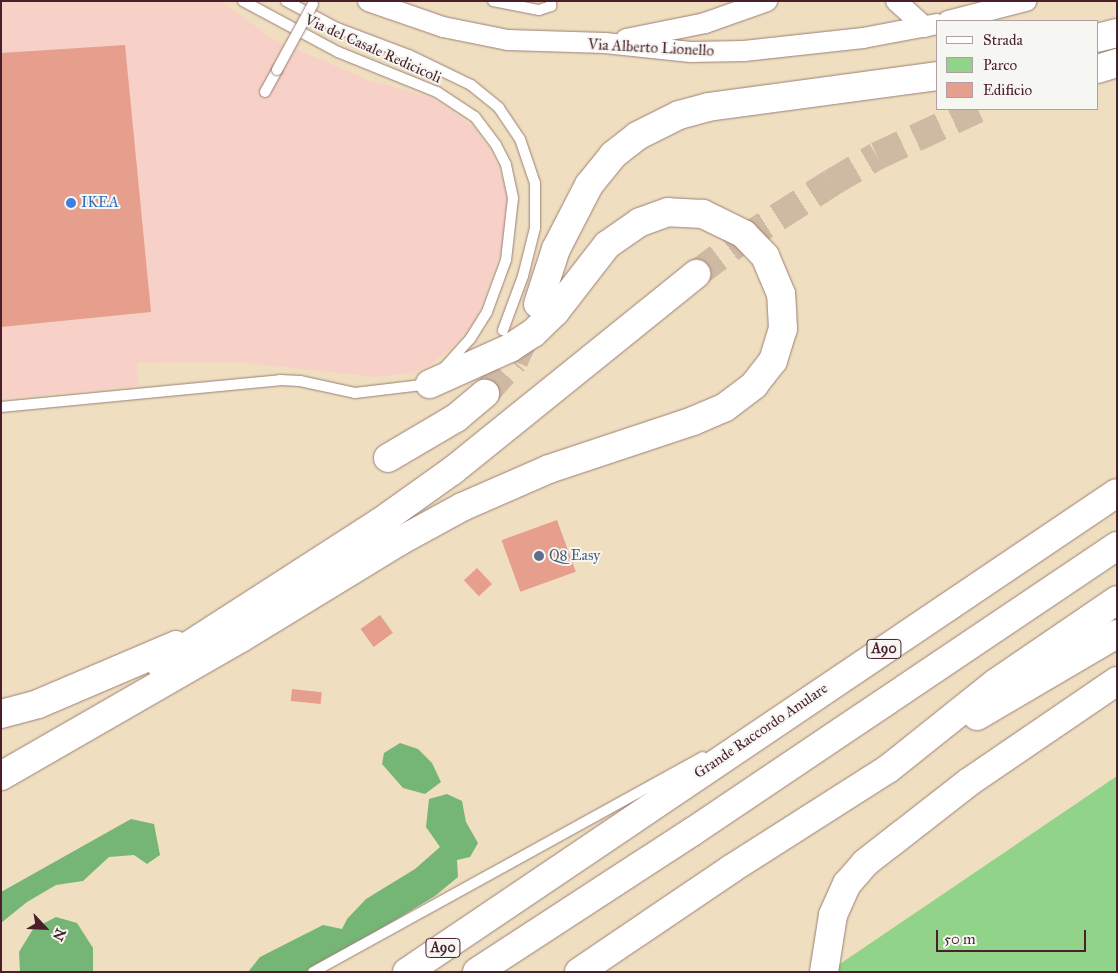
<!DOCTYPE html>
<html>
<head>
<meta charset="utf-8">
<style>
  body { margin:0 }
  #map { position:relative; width:1118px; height:973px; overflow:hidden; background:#efdfc0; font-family:"IM FELL Great Primer",serif }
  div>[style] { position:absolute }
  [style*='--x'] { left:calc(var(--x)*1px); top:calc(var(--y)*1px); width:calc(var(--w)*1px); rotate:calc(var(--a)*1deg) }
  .built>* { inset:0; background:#f7d1c7 }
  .green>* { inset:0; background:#92d38a }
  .forest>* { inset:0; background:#75b576 }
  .building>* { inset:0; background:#e69e8d; transform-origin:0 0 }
  .motorway-tunnel>* { height:28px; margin-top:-14px; transform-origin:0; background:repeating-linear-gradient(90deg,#ceb9a2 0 28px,transparent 0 42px) }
  .roads { filter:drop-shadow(0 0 1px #9c7f76) drop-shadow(0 0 1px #9c7f76) }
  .service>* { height:10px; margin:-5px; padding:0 5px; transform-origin:5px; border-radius:5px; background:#fff }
  .minor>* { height:20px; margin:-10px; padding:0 10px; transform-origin:10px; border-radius:10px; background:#fff }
  .motorway>* { height:28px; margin:-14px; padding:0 14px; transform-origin:14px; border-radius:14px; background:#fff }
  .bridges { filter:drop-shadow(0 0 1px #9c7f76) drop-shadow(0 0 1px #9c7f76) }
  .service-bridge>* { height:10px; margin:-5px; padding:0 5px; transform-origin:5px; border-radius:5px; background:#fff }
  .dots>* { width:14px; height:14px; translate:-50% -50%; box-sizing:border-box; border:2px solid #f6f6f2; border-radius:50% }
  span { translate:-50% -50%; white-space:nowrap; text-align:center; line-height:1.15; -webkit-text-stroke:4px #f6f6f2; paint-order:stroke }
  .shield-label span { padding:1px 4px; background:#f6f6f2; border:1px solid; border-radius:4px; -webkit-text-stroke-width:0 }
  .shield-label { font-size:14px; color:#4a1f2b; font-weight:700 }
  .street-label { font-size:15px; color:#4a1f2b }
  .shop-label { font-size:15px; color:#366cbe }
  .left { translate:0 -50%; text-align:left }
  .service-label { font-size:15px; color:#4e5e75 }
  .frame { position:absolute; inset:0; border:2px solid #4a1f2b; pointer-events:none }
  .legend { position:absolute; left:936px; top:20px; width:162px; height:90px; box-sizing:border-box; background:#f6f6f2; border:1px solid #b1a0a2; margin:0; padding:6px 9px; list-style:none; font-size:15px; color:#4a1f2b }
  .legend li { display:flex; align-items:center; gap:10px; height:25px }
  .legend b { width:25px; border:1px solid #b1a0a2 }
  .north { position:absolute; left:20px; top:903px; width:50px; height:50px; -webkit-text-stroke:4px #f6f6f2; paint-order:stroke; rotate:115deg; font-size:14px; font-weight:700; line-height:20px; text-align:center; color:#4a1f2b }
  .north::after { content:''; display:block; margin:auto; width:18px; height:22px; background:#4a1f2b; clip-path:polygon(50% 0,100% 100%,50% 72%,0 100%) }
  .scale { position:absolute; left:936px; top:930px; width:150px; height:22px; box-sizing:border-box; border:2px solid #4a1f2b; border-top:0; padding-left:6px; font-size:15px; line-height:18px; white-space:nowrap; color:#4a1f2b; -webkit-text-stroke:4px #f6f6f2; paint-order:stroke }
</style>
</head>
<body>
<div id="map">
  <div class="built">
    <i style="clip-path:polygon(1px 1px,220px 1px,275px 40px,369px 80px,429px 97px,451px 110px,476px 130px,496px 160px,507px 193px,507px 234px,475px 322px,457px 343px,433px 363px,413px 373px,376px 377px,237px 362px,137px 363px,138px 386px,1px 399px)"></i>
  </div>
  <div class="green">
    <i style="clip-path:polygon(1117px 776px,1117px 972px,828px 972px)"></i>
  </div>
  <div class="forest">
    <i style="clip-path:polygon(400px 743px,418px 749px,432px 763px,441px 782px,425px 794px,403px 788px,382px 764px,384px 753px)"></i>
    <i style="clip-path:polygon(447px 794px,462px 801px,466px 822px,478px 843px,470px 857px,457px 860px,458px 877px,435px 896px,309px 972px,248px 972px,260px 957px,323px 925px,342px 929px,347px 919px,366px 899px,415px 869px,440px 847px,426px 827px,429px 799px)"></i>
    <i style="clip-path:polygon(131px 819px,154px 824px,160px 855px,147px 864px,134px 855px,109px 857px,83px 881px,56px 885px,27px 902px,1px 923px,1px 892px)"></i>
    <i style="clip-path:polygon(56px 917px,77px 923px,93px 948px,93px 972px,20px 972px,19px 952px,33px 929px)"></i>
  </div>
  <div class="building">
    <i style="clip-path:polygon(125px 45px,151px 312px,1px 327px,1px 53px)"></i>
    <i style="left:557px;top:520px;width:55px;height:59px;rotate:70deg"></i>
    <i style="left:477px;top:568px;width:22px;height:18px;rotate:47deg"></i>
    <i style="left:380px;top:615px;width:22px;height:24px;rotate:54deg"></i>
    <i style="left:292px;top:689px;width:30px;height:12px;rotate:6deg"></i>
  </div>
  <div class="motorway-tunnel">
    <i style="--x:696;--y:274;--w:57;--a:-36.5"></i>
    <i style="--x:742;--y:240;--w:106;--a:-32.6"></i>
    <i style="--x:831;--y:183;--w:53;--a:-30.4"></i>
    <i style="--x:877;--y:156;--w:111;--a:-25"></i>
    <i style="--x:485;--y:394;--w:44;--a:-48.7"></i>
    <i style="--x:514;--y:361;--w:35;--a:-65"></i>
  </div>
  <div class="roads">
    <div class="service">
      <i style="--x:243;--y:1;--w:108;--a:28.2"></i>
      <i style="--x:338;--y:52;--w:107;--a:22"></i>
      <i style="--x:437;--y:92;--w:45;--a:33.3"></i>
      <i style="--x:475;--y:117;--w:35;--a:53"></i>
      <i style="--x:496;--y:145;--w:22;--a:63"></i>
      <i style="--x:506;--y:165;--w:34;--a:78"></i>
      <i style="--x:513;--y:198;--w:62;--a:96.4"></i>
      <i style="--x:506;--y:260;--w:55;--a:110.1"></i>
      <i style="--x:487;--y:312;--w:32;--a:122"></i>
      <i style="--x:470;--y:339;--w:39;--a:132"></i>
      <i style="--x:286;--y:1;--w:58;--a:27.9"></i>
      <i style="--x:337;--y:28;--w:77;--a:20.6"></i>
      <i style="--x:409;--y:55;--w:69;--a:25.8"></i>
      <i style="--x:471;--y:85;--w:36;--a:39"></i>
      <i style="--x:499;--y:108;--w:37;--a:56"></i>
      <i style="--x:520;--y:139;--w:46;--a:71.2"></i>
      <i style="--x:535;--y:183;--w:45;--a:90"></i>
      <i style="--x:535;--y:228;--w:49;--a:104"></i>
      <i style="--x:523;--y:276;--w:58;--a:110.3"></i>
      <i style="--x:493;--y:1;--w:47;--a:11.1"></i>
      <i style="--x:539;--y:10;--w:13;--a:-18"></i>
      <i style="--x:551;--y:6;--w:5;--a:-90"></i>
      <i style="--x:265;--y:92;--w:25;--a:-61"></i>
      <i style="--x:1;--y:407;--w:280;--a:-5.5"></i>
      <i style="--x:280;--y:380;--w:20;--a:3"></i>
      <i style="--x:300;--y:381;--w:56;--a:12.3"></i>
      <i style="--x:355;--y:393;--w:76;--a:-6.8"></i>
      <i style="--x:313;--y:972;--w:445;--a:-28.9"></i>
    </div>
    <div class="minor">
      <i style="--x:368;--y:1;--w:79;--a:19.1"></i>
      <i style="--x:443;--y:27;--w:66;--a:11.3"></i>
      <i style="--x:508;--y:40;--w:97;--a:1.8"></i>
      <i style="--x:605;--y:43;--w:86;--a:6"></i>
      <i style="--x:691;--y:52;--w:53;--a:-1.1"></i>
      <i style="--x:744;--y:51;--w:120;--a:-6.2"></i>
      <i style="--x:863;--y:38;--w:75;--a:-10.7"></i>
      <i style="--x:896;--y:1;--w:39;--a:42"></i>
      <i style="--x:948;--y:21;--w:81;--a:-14.4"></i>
      <i style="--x:626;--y:39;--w:81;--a:-11.4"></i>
      <i style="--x:705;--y:23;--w:66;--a:-19.5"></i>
    </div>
    <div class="motorway">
      <i style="--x:1097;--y:38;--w:21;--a:-14"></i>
      <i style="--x:1097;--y:69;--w:21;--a:-17"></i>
      <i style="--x:538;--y:304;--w:58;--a:-71.9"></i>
      <i style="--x:556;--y:249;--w:72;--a:-62.7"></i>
      <i style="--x:589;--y:185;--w:38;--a:-51"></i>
      <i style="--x:613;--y:155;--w:31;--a:-38"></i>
      <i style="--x:637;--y:136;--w:47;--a:-26.6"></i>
      <i style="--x:679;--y:115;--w:30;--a:-15"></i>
      <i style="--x:708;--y:107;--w:231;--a:-7.7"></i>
      <i style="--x:388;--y:458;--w:79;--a:-30.5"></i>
      <i style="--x:456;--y:418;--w:38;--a:-40"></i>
      <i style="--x:160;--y:664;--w:260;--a:-32.8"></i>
      <i style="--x:379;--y:523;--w:90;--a:-35.5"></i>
      <i style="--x:452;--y:471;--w:314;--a:-38.9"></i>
      <i style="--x:1;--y:714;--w:38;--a:-15"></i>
      <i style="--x:38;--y:704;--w:150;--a:-23.1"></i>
      <i style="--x:977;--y:716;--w:162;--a:-30.4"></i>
      <i style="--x:1;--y:776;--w:277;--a:-29.9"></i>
      <i style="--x:241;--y:638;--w:184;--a:-31.4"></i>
      <i style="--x:398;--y:542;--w:73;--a:-28.7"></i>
      <i style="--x:462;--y:507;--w:95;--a:-23.6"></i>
      <i style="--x:549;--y:469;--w:152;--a:-18.4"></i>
      <i style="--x:693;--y:421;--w:34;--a:-23"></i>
      <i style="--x:724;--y:408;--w:38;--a:-37"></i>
      <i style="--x:754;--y:385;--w:31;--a:-52"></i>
      <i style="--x:773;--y:361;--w:34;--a:-73"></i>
      <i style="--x:783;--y:329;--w:35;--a:-93"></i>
      <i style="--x:781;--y:294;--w:41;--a:-112.8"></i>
      <i style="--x:765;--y:256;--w:30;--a:-134"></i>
      <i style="--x:744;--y:234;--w:46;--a:-154"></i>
      <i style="--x:703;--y:214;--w:35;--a:-177"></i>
      <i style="--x:668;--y:212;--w:30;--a:160"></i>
      <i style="--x:640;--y:222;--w:40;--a:145.1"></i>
      <i style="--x:607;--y:245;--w:85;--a:127.8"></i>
      <i style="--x:555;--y:312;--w:30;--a:136"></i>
      <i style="--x:533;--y:333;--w:27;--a:147"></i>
      <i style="--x:510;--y:348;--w:88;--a:155.8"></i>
      <i style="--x:407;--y:972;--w:856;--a:-34.01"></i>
      <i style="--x:477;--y:972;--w:257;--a:-33.1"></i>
      <i style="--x:692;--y:832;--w:512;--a:-33.94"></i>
      <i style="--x:579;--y:972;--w:184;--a:-34.1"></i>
      <i style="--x:731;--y:869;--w:186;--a:-32.5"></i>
      <i style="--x:888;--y:769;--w:139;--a:-38.6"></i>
      <i style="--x:997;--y:682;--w:145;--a:-34.3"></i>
      <i style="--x:824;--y:972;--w:58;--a:-81"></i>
      <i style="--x:833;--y:915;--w:34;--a:-66"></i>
      <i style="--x:847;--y:884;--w:28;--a:-49"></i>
      <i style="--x:865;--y:863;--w:132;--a:-37.9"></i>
      <i style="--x:969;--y:782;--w:179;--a:-34.3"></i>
    </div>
  </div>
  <div class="bridges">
    <div class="service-bridge">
      <i style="--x:277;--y:70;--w:75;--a:-61.4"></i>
    </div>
  </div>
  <div class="dots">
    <i style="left:71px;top:203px;background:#3f7fe0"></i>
    <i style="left:539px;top:556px;background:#5c6f8a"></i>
  </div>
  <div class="shield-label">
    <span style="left:884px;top:649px">A90</span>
    <span style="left:443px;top:948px">A90</span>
  </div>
  <div class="street-label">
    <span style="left:651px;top:48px;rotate:3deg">Via Alberto Lionello</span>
    <span style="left:373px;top:49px;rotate:24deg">Via del Casale Redicicoli</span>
    <span style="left:761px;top:731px;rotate:-34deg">Grande Raccordo Anulare</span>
  </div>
  <div class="shop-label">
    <span class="left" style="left:81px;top:203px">IKEA</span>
  </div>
  <div class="service-label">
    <span class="left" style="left:549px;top:556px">Q8 Easy</span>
  </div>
  <div class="frame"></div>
  <ul class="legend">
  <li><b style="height:6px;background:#fff"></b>Strada</li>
  <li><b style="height:14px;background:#92d38a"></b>Parco</li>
  <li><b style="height:14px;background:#e69e8d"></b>Edificio</li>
  </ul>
  <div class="north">N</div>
  <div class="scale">50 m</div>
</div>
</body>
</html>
